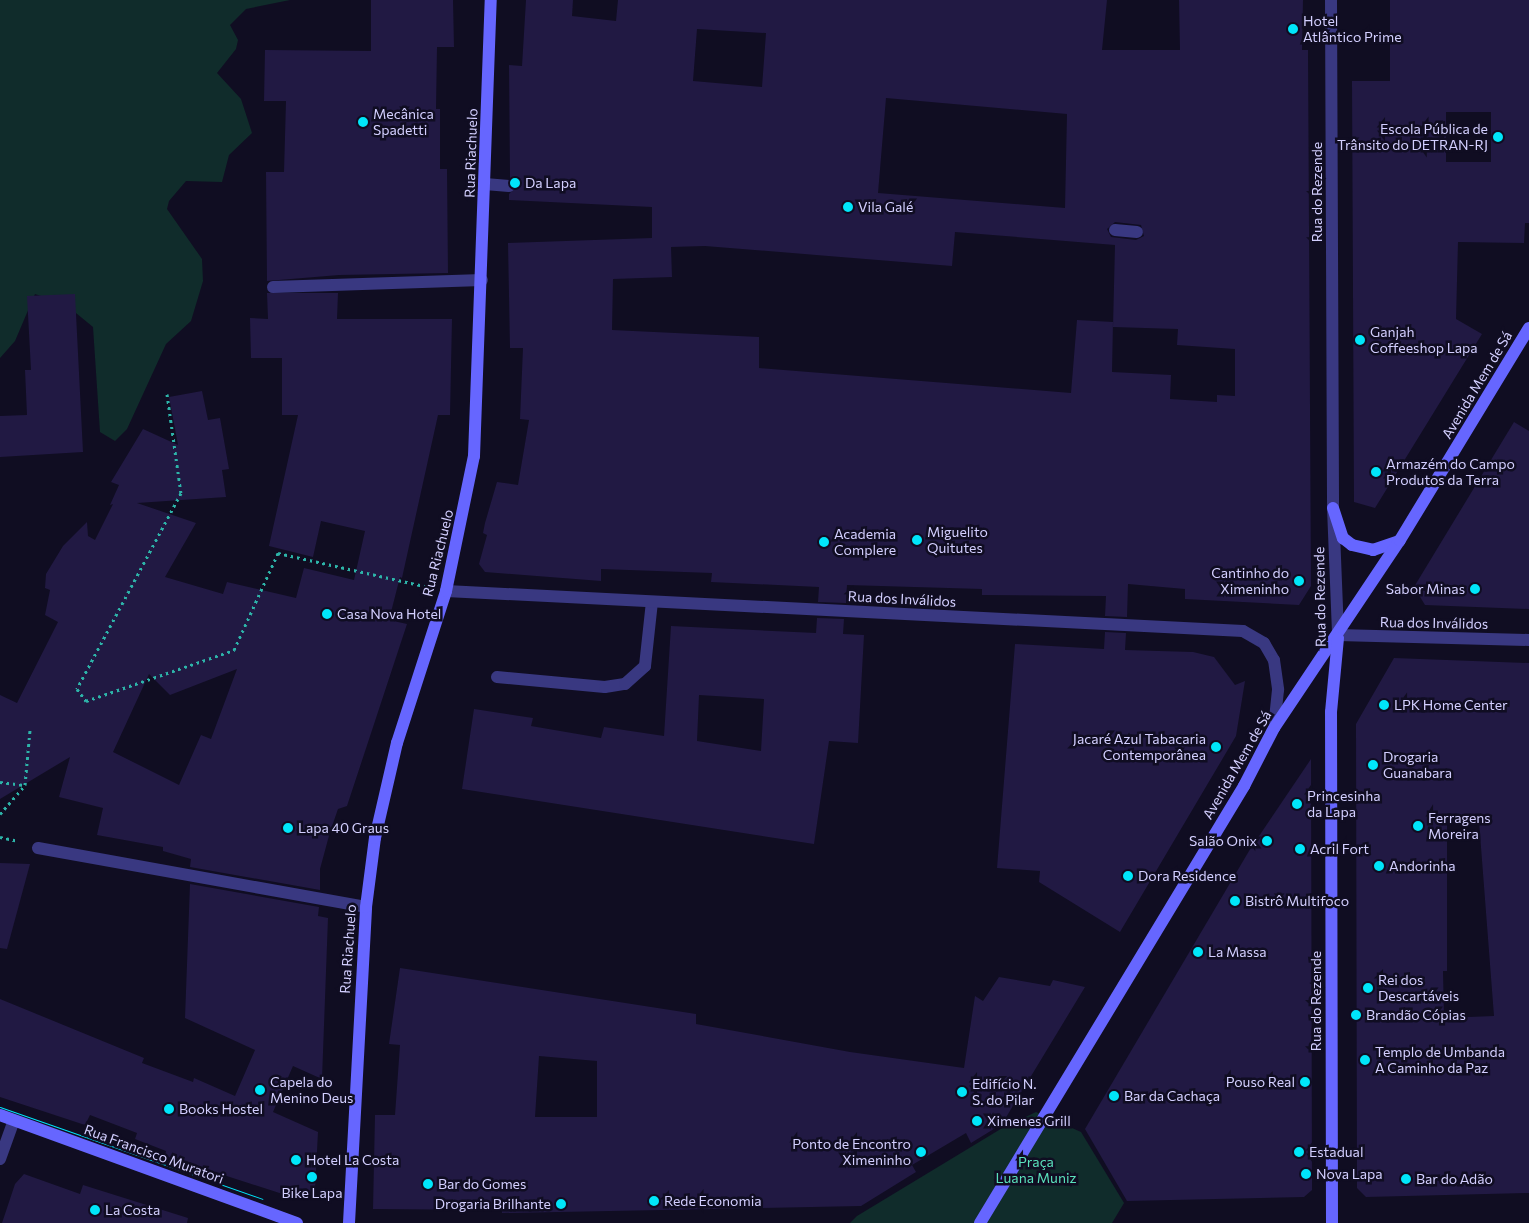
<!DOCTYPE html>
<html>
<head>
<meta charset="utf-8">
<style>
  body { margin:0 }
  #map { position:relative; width:1529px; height:1223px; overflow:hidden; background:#100d22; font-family:Commissioner,sans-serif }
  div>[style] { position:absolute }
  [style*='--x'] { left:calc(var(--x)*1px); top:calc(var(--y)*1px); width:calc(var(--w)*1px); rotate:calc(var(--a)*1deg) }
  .green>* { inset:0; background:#102c2b }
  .building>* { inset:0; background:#211943 }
  .path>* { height:3px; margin-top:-1.5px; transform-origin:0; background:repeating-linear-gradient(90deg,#2db4a9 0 2.5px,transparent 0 6.5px) }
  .lane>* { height:12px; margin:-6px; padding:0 6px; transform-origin:6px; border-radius:6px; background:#393881 }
  .street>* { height:12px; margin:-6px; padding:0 6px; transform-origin:6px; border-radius:6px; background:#393881 }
  .secondary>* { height:12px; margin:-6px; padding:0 6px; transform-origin:6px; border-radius:6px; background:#66f }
  .tram>* { height:1px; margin:-0.5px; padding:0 0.5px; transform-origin:0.5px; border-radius:0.5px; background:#00e6fa }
  .dots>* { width:14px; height:14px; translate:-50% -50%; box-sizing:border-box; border:2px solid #100d22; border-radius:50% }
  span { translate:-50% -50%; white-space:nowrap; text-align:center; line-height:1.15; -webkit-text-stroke:5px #100d22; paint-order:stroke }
  .poi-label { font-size:14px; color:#d3cfff }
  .left { translate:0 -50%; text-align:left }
  .right { translate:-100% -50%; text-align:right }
  .street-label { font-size:14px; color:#d3cfff }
  .park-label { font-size:14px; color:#5ae0bb }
</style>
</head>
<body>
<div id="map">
  <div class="green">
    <i style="clip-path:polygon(0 0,290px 0,246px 9px,230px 25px,238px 40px,236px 49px,217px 73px,241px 99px,252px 133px,229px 155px,222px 182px,186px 181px,169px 201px,167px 209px,202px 259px,203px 281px,191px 321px,166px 344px,127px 429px,115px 441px,100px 432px,93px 327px,65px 304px,35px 294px,15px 341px,0 358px)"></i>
    <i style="clip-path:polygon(1036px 1112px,1081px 1132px,1124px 1203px,1112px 1223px,850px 1223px,857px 1216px,1004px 1127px)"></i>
  </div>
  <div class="building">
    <i style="clip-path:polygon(371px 0,453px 0,454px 47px,437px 47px,436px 109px,440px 109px,440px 169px,447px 169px,448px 273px,339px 275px,267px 281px,266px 172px,284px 172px,286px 101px,264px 101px,265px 50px,371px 51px)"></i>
    <i style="clip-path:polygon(evenodd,526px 0,573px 0,572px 16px,616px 21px,618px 0,1107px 0,1102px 50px,1180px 50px,1179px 0,1303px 0,1302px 50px,1308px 50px,1311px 586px,1299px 605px,1185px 599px,1185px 589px,1128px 584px,1127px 617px,1105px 616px,1106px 596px,982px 595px,982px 589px,847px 585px,846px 603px,818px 602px,819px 587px,711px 582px,712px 573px,601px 569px,601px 581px,485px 572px,479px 564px,487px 535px,483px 533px,485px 523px,497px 482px,518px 485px,529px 420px,520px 419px,523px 348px,510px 348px,508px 243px,652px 238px,652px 207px,509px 200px,509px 194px,517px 186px,510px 178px,509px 65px,522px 66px,526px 0,697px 29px,766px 33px,762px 87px,693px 81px,697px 29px,526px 0,886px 98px,1067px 114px,1065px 208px,878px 193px,886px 98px,526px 0,1115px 222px,1141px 225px,1144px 236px,1136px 240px,1111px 237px,1107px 229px,1115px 222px,526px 0,955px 232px,1115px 245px,1113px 327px,1178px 329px,1177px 345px,1235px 349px,1235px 396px,1217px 395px,1217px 402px,1170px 399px,1171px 375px,1112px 372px,1113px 322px,1077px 320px,1071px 393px,759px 368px,759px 337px,612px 330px,613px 279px,672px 277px,671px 247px,705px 246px,952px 266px,955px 232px)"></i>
    <i style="clip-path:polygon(evenodd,1390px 0,1529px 0,1529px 223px,1525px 223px,1524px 243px,1458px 242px,1456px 319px,1482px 334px,1375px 508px,1354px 502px,1352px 81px,1390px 81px,1390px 0,1446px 112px,1491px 112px,1491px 162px,1446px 162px,1446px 112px)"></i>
    <i style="clip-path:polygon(evenodd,267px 293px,338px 293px,337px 319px,452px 319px,450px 415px,438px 415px,402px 578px,400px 577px,389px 620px,407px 624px,347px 806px,338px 809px,330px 832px,320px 869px,320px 890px,190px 867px,191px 859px,163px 851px,163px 847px,97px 835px,103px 808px,59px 797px,70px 757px,0 799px,0 695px,17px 703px,58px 622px,45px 615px,50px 590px,45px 588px,46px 574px,63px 546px,87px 522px,88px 536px,95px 540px,113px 504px,110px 505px,119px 485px,111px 482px,143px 429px,178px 445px,169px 397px,202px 391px,208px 420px,220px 418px,229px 469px,222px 470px,226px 497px,137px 503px,196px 523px,165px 577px,223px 594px,227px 582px,296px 598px,304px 568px,354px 580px,365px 531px,321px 521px,313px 557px,269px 546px,298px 415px,282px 415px,282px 358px,251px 358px,250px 318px,268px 319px,267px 293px,237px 669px,211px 739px,201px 735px,179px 785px,113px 752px,149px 674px,170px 695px,237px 669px)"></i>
    <i style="clip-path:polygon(75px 294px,83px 452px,0 457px,0 416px,27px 415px,25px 370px,31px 370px,27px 296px)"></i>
    <i style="clip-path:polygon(1514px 422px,1529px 431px,1529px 609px,1425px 605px,1414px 587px)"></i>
    <i style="clip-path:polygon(evenodd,817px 618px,844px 619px,843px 634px,864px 635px,858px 743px,829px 741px,814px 844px,462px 789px,474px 709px,533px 718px,531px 726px,601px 738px,604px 727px,664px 736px,671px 626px,816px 633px,817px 618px,699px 695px,764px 699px,761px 751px,697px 741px,699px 695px)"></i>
    <i style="clip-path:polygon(1105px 632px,1126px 633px,1125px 650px,1193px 652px,1214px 657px,1235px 685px,1245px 681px,1236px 736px,1120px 932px,1039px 882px,1040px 871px,997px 868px,1015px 644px,1104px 649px)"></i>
    <i style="clip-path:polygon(evenodd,1394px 658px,1529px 663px,1529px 1193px,1366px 1197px,1357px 1188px,1356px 724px,1394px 658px,1479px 821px,1494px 1016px,1444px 1018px,1443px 971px,1447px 971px,1447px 823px,1479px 821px)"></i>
    <i style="clip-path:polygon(1311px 759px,1312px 1190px,1304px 1197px,1127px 1201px,1085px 1129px,1249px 851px)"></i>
    <i style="clip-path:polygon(0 863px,30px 864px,7px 949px,0 948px)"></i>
    <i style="clip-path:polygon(190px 884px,319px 907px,318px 916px,328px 918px,322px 1079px,293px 1066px,273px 1112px,318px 1132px,315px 1189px,298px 1199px,165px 1156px,166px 1151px,135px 1139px,137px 1133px,90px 1115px,85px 1125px,0 1097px,0 999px,144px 1058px,142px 1063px,193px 1082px,194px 1078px,235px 1096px,255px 1050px,185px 1018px)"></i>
    <i style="clip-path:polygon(evenodd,400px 968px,696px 1014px,696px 1024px,850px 1052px,964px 1068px,975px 996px,983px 1001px,999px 977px,1050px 986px,1053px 980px,1085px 987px,1002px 1124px,971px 1143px,966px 1133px,912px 1165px,916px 1172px,861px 1206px,502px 1213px,502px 1210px,373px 1209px,375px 1115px,395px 1115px,400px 1045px,389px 1044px,400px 968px,539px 1056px,597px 1061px,597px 1117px,535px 1117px,539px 1056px)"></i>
    <i style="clip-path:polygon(24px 1174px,80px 1194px,83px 1185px,188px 1218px,187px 1223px,2px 1223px,15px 1184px)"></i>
  </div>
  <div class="path">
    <i style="--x:167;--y:394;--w:100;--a:82"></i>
    <i style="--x:181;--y:493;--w:222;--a:118"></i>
    <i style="--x:77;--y:689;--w:15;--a:53"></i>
    <i style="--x:86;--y:701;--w:157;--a:-19"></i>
    <i style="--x:234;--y:650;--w:107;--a:-65.6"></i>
    <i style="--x:278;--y:553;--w:151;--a:12.7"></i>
    <i style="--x:0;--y:782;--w:24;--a:7"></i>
    <i style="--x:0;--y:814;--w:38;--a:-49"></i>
    <i style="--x:25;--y:785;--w:55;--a:-84.8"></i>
    <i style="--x:0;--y:837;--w:19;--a:12"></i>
  </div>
  <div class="lane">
    <i style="--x:485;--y:184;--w:24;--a:5"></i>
    <i style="--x:1115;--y:230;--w:22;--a:5"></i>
    <i style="--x:273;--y:287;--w:209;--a:-1.9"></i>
    <i style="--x:497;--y:677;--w:108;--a:5.3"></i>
    <i style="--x:605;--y:687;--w:20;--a:-9"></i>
    <i style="--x:625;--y:684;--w:27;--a:-42"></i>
    <i style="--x:645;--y:666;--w:64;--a:-83.8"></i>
    <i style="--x:38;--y:848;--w:333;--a:10.2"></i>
  </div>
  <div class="street">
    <i style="--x:1331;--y:0;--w:508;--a:89.77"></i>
    <i style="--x:1333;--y:508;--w:127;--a:87.7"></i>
    <i style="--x:1338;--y:635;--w:191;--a:1.5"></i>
    <i style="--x:446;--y:591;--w:798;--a:2.87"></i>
    <i style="--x:1243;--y:631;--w:24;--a:30"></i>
    <i style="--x:1264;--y:643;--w:20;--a:60"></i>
    <i style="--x:1274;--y:660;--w:30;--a:82"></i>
    <i style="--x:1278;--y:690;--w:38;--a:96"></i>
    <i style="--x:0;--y:1159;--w:41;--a:-70.3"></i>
  </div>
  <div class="secondary">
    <i style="--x:1333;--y:508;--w:32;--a:72"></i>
    <i style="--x:1343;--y:538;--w:11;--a:38"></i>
    <i style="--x:1352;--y:545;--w:22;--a:13"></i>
    <i style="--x:1373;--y:550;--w:28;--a:-19"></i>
    <i style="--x:0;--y:1115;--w:316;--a:20"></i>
    <i style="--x:349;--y:1223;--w:316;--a:-86.9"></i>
    <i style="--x:366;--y:907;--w:70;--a:-82.6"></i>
    <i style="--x:375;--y:838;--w:98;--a:-77"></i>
    <i style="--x:397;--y:743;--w:160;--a:-72.1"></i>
    <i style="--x:446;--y:591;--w:138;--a:-78.3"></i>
    <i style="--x:474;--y:456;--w:456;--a:-87.9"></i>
    <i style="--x:980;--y:1223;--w:511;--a:-58.86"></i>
    <i style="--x:1244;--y:786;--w:65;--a:-62.7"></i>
    <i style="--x:1274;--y:728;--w:226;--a:-56.2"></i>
    <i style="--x:1400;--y:540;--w:248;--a:-58.7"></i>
    <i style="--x:1332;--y:1223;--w:511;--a:-90.11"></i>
    <i style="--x:1331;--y:712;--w:74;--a:-84.6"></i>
  </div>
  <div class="tram">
    <i style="--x:0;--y:1107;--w:278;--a:19.3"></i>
  </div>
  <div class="dots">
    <i style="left:1293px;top:29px;background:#00e6fa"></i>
    <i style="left:363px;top:122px;background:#00e6fa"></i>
    <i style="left:1498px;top:137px;background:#00e6fa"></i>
    <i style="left:515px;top:183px;background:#00e6fa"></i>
    <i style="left:848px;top:207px;background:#00e6fa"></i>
    <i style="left:1360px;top:340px;background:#00e6fa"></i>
    <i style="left:1376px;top:472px;background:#00e6fa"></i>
    <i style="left:917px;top:540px;background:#00e6fa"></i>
    <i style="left:824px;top:542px;background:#00e6fa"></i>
    <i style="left:1299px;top:581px;background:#00e6fa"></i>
    <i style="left:1475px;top:589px;background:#00e6fa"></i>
    <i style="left:327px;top:614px;background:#00e6fa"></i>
    <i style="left:1384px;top:705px;background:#00e6fa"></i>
    <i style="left:1216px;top:747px;background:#00e6fa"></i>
    <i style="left:1373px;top:765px;background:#00e6fa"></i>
    <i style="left:1297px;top:804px;background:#00e6fa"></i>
    <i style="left:1418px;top:826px;background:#00e6fa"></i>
    <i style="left:288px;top:828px;background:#00e6fa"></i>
    <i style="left:1267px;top:841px;background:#00e6fa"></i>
    <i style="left:1300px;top:849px;background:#00e6fa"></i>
    <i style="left:1379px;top:866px;background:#00e6fa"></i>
    <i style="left:1128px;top:876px;background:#00e6fa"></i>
    <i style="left:1235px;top:901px;background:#00e6fa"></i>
    <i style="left:1198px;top:952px;background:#00e6fa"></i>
    <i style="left:1368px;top:988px;background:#00e6fa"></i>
    <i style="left:1356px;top:1015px;background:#00e6fa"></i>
    <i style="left:1365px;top:1060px;background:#00e6fa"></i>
    <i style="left:1305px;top:1082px;background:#00e6fa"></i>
    <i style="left:260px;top:1090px;background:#00e6fa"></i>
    <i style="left:962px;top:1092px;background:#00e6fa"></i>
    <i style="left:1114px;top:1096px;background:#00e6fa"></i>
    <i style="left:169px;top:1109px;background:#00e6fa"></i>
    <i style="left:977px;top:1121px;background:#00e6fa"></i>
    <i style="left:921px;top:1152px;background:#00e6fa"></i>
    <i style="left:1299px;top:1152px;background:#00e6fa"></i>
    <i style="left:296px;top:1160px;background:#00e6fa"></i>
    <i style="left:1306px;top:1174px;background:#00e6fa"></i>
    <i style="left:312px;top:1177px;background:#00e6fa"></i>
    <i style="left:1406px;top:1179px;background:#00e6fa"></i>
    <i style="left:428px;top:1184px;background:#00e6fa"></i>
    <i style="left:654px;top:1201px;background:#00e6fa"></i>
    <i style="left:561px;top:1204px;background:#00e6fa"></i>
    <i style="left:95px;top:1210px;background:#00e6fa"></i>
  </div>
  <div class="poi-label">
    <span class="left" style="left:1303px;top:29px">Hotel<br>Atlântico Prime</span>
    <span class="left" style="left:373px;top:122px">Mecânica<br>Spadetti</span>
    <span class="right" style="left:1488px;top:137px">Escola Pública de<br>Trânsito do DETRAN-RJ</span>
    <span class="left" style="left:525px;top:183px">Da Lapa</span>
    <span class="left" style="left:858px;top:207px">Vila Galé</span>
    <span class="left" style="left:1370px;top:340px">Ganjah<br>Coffeeshop Lapa</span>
    <span class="left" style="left:1386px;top:472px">Armazém do Campo<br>Produtos da Terra</span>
    <span class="left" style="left:927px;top:540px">Miguelito<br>Quitutes</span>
    <span class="left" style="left:834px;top:542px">Academia<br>Complere</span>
    <span class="right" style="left:1289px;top:581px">Cantinho do<br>Ximeninho</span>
    <span class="right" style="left:1465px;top:589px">Sabor Minas</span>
    <span class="left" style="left:337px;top:614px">Casa Nova Hotel</span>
    <span class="left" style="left:1394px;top:705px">LPK Home Center</span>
    <span class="right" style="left:1206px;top:747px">Jacaré Azul Tabacaria<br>Contemporânea</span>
    <span class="left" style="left:1383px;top:765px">Drogaria<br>Guanabara</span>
    <span class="left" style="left:1307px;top:804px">Princesinha<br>da Lapa</span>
    <span class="left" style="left:1428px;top:826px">Ferragens<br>Moreira</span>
    <span class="left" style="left:298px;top:828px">Lapa 40 Graus</span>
    <span class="right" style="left:1257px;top:841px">Salão Onix</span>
    <span class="left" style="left:1310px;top:849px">Acril Fort</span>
    <span class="left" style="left:1389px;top:866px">Andorinha</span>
    <span class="left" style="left:1138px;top:876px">Dora Residence</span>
    <span class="left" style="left:1245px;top:901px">Bistrô Multifoco</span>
    <span class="left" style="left:1208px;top:952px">La Massa</span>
    <span class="left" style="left:1378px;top:988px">Rei dos<br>Descartáveis</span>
    <span class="left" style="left:1366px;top:1015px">Brandão Cópias</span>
    <span class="left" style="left:1375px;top:1060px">Templo de Umbanda<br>A Caminho da Paz</span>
    <span class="left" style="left:270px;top:1090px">Capela do<br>Menino Deus</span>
    <span class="right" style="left:1295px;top:1082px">Pouso Real</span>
    <span class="left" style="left:972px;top:1092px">Edifício N.<br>S. do Pilar</span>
    <span class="left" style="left:1124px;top:1096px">Bar da Cachaça</span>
    <span class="left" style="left:179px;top:1109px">Books Hostel</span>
    <span class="left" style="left:987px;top:1121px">Ximenes Grill</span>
    <span class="right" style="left:911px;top:1152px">Ponto de Encontro<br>Ximeninho</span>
    <span class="left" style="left:1309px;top:1152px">Estadual</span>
    <span class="left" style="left:306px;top:1160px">Hotel La Costa</span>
    <span class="left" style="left:1316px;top:1174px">Nova Lapa</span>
    <span class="left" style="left:1416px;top:1179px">Bar do Adão</span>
    <span class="left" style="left:438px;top:1184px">Bar do Gomes</span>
    <span style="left:312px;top:1193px">Bike Lapa</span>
    <span class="left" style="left:664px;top:1201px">Rede Economia</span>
    <span class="right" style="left:551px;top:1204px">Drogaria Brilhante</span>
    <span class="left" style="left:105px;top:1210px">La Costa</span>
  </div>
  <div class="street-label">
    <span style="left:471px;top:153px;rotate:-88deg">Rua Riachuelo</span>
    <span style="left:1317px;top:192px;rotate:-90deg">Rua do Rezende</span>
    <span style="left:1477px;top:385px;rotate:-59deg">Avenida Mem de Sá</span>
    <span style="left:438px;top:553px;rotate:-76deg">Rua Riachuelo</span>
    <span style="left:1320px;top:597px;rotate:-91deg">Rua do Rezende</span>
    <span style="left:902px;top:599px;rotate:3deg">Rua dos Inválidos</span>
    <span style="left:1434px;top:623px;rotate:1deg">Rua dos Inválidos</span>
    <span style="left:1237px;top:765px;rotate:-60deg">Avenida Mem de Sá</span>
    <span style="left:348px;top:949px;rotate:-86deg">Rua Riachuelo</span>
    <span style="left:1316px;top:1001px;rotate:-90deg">Rua do Rezende</span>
    <span style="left:154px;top:1154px;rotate:20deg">Rua Francisco Muratori</span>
  </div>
  <div class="park-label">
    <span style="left:1036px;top:1170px">Praça<br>Luana Muniz</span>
  </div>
</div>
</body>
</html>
